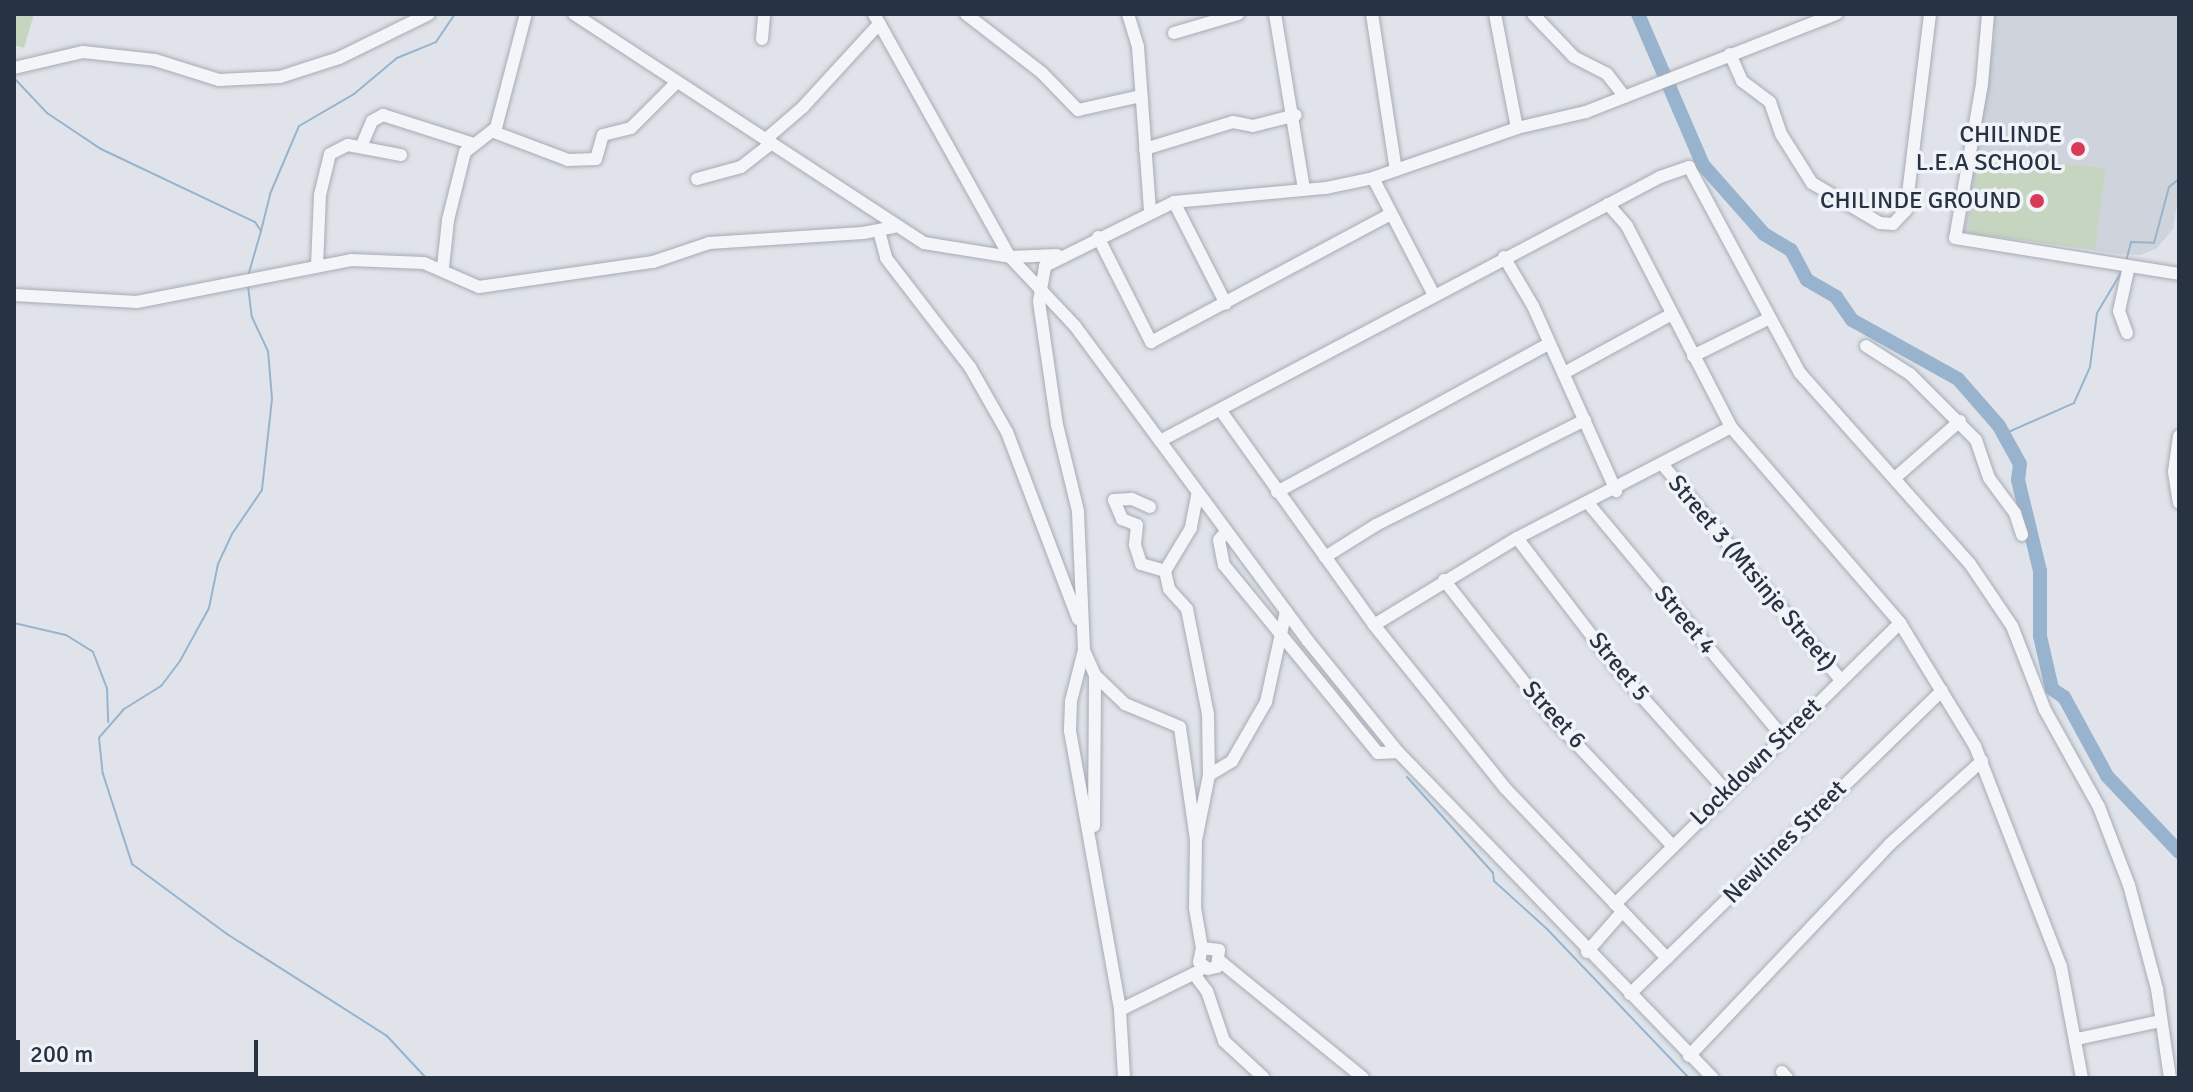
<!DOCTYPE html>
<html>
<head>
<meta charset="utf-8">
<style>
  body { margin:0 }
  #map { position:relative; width:2193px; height:1092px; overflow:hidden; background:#e0e4ea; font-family:Signika,sans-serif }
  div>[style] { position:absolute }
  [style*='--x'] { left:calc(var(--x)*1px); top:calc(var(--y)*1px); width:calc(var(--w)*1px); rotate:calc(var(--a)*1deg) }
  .built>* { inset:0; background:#ced3dc }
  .green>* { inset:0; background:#c6d5c0; transform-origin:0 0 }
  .stream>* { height:2px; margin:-1px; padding:0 1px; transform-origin:1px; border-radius:1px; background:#98b3cd }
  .river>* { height:14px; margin:-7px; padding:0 7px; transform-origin:7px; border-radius:7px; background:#98b3cd }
  .roads { filter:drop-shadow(0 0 2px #a5abb5) drop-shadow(0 0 2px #a5abb5) }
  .minor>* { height:12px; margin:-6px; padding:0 6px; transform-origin:6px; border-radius:6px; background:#f3f5f8 }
  .dots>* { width:22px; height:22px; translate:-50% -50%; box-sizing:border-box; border:4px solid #f0f3f7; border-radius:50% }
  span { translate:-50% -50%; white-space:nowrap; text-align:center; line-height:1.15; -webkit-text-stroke:7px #f0f3f7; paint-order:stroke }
  .poi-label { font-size:24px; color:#273243 }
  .right { translate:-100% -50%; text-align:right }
  .street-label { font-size:24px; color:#273243 }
  .frame { position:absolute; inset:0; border:16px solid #273243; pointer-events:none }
  .scale { position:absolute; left:16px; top:1040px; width:242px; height:36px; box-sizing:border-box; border:4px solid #273243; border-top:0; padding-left:10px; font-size:24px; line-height:28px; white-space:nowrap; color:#273243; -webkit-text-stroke:6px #f0f3f7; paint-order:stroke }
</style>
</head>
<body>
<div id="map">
  <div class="built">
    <i style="clip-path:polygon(1993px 14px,2179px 14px,2179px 192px,2173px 229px,2157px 248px,2141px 255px,2120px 254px,1964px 232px,1995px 33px)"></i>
  </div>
  <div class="green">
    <i style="clip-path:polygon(14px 14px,34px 14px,24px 48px,14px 45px)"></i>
    <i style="left:1978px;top:153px;width:128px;height:81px;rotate:7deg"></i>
  </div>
  <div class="stream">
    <i style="--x:14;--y:78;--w:48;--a:46.7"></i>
    <i style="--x:47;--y:113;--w:65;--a:33.7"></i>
    <i style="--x:101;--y:149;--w:170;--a:25.4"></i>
    <i style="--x:255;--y:222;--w:11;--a:56"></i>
    <i style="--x:261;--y:231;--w:47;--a:106.1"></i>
    <i style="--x:261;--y:231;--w:38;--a:-76"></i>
    <i style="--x:270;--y:194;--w:74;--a:-66.9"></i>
    <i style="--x:299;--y:126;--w:64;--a:-30.2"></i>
    <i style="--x:354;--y:94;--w:56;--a:-39.9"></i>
    <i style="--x:397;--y:58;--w:42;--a:-22.3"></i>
    <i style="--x:436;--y:42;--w:34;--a:-56"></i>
    <i style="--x:2126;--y:261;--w:20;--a:-75"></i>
    <i style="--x:2131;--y:242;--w:23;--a:2"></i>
    <i style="--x:2154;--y:243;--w:58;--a:-75"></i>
    <i style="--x:2169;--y:187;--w:13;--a:-39"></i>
    <i style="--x:248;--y:286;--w:31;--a:83"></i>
    <i style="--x:252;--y:317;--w:38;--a:65"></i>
    <i style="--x:268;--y:351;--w:48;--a:85.2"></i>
    <i style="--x:272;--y:399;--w:92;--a:96.3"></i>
    <i style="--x:262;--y:490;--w:53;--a:124.3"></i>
    <i style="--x:232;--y:534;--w:33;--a:115"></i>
    <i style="--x:218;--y:564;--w:45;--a:101.6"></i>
    <i style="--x:209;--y:608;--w:60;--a:118.7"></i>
    <i style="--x:180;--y:661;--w:31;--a:127"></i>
    <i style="--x:161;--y:686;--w:44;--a:148.1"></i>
    <i style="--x:124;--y:709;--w:38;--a:131"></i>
    <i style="--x:99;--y:738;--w:36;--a:84"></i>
    <i style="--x:103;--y:774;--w:95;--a:72.1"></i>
    <i style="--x:132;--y:864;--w:118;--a:36.4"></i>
    <i style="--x:227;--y:934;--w:190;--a:32.5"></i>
    <i style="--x:387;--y:1036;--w:57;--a:47.1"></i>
    <i style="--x:2004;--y:434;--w:77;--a:-23.9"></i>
    <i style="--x:2074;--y:403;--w:39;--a:-66"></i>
    <i style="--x:2090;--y:367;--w:54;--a:-82.6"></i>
    <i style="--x:2097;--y:313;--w:49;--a:-59.2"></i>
    <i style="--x:14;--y:623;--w:53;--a:13"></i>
    <i style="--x:66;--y:635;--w:32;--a:32"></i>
    <i style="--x:93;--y:652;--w:39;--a:69"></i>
    <i style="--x:107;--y:688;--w:34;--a:88"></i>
    <i style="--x:1407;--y:777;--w:129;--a:48.1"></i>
    <i style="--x:1493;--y:873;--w:8;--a:83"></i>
    <i style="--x:1494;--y:881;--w:73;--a:42.2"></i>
    <i style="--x:1548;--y:930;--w:204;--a:46.4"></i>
  </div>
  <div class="river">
    <i style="--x:1638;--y:14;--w:164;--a:66.7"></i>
    <i style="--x:1703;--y:165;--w:92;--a:48.5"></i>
    <i style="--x:1764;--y:234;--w:31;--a:31"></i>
    <i style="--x:1791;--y:250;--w:34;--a:62"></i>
    <i style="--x:1807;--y:280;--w:34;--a:30"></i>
    <i style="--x:1836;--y:297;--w:28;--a:55"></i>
    <i style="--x:1852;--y:320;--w:121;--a:29.1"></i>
    <i style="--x:1958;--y:379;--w:62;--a:48.9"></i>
    <i style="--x:1999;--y:426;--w:43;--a:61.1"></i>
    <i style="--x:2020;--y:464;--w:16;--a:97"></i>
    <i style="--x:2018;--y:480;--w:94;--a:76.4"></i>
    <i style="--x:2040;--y:571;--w:65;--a:90"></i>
    <i style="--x:2040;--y:636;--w:54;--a:77.2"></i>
    <i style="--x:2052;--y:689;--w:14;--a:34"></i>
    <i style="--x:2064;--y:697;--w:90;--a:61.4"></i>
    <i style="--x:2107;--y:776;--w:105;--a:46.5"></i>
  </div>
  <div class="roads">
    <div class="minor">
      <i style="--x:574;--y:14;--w:418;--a:33.2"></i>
      <i style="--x:924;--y:243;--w:87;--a:9.2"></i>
      <i style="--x:1010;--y:257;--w:47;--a:-2.4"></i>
      <i style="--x:874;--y:14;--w:278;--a:60.8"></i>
      <i style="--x:1010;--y:257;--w:95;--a:46.7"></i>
      <i style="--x:1075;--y:326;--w:392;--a:53.5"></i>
      <i style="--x:1308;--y:641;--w:143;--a:51"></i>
      <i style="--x:1398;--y:752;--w:453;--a:46"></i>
      <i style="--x:966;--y:14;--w:96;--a:37.8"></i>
      <i style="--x:1042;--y:73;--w:52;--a:45.8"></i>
      <i style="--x:1078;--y:110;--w:65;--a:-12.5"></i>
      <i style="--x:1128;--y:14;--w:34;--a:73"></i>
      <i style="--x:1138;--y:47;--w:165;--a:85.8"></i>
      <i style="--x:1275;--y:14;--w:178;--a:80.6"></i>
      <i style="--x:1372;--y:14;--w:158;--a:81.3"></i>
      <i style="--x:1495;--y:14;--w:116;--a:79.1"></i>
      <i style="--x:1533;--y:14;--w:59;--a:46.4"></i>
      <i style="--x:1574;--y:57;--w:37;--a:27"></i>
      <i style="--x:1607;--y:74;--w:29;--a:52"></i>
      <i style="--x:1988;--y:14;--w:70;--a:94.9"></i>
      <i style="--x:1982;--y:84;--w:156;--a:99.9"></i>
      <i style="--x:1955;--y:238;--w:227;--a:9.1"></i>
      <i style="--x:1174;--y:33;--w:67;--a:-16.5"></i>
      <i style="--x:762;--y:39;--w:25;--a:-85"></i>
      <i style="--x:1730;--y:54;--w:30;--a:66"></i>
      <i style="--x:1742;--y:81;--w:35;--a:37"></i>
      <i style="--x:1770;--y:102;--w:34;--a:71"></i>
      <i style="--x:1781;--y:134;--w:58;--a:57.7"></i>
      <i style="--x:1812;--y:183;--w:79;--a:30.5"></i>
      <i style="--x:1880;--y:223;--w:13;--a:4"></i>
      <i style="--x:1893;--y:224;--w:19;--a:-47"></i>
      <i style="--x:1906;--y:210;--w:197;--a:-83"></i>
      <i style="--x:14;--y:68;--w:71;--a:-13.1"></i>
      <i style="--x:83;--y:52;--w:72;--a:6.3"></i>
      <i style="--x:155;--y:60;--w:67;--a:17.4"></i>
      <i style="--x:219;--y:80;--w:61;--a:-2.8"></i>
      <i style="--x:280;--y:77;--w:62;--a:-17.9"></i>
      <i style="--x:339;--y:58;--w:100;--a:-26.1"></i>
      <i style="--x:494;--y:132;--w:79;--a:20.7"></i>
      <i style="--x:568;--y:160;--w:28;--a:-2"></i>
      <i style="--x:596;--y:159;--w:25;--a:-74"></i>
      <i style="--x:603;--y:135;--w:29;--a:-14"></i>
      <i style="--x:631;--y:128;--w:64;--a:-45"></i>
      <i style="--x:766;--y:139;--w:49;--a:-40.9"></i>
      <i style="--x:803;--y:107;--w:113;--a:-47.5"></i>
      <i style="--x:361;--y:147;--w:28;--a:-67"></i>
      <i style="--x:372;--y:121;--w:13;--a:-29"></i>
      <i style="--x:383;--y:115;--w:96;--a:17.7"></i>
      <i style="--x:1145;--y:149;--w:92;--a:-17.1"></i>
      <i style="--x:1233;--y:122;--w:20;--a:11"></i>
      <i style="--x:1253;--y:126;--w:44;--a:-14.3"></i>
      <i style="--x:1373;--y:178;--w:132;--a:62.5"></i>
      <i style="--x:697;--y:179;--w:46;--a:-15.3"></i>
      <i style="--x:741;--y:167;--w:39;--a:-38"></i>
      <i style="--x:1174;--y:202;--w:114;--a:63"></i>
      <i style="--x:1608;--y:204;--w:29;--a:49"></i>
      <i style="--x:1627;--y:226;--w:226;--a:62.6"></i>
      <i style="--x:1731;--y:427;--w:259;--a:49.2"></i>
      <i style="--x:1900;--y:623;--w:144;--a:58.6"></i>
      <i style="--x:1975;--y:746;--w:237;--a:68.7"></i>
      <i style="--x:2061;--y:967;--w:113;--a:79.3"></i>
      <i style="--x:879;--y:231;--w:28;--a:75"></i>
      <i style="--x:886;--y:258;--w:138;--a:52.4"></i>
      <i style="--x:970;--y:367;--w:75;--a:60.4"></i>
      <i style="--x:1007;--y:432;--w:200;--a:69.2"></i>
      <i style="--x:1098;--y:237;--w:118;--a:63.2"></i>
      <i style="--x:1151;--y:342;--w:272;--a:-28.1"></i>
      <i style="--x:1504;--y:257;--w:57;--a:59.4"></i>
      <i style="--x:1533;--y:306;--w:203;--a:65.8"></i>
      <i style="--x:317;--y:266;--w:71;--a:-87.6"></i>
      <i style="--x:320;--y:195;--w:42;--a:-76.3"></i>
      <i style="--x:330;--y:154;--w:20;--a:-27"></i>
      <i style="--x:348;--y:145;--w:54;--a:10.7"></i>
      <i style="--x:443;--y:267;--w:47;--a:-83.9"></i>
      <i style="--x:448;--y:220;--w:70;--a:-76"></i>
      <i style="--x:465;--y:152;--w:39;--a:-38"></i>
      <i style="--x:496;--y:128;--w:118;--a:-75.3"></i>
      <i style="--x:14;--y:295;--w:123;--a:3.3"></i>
      <i style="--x:137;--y:302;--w:218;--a:-11.1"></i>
      <i style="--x:351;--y:260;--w:73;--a:2.4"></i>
      <i style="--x:424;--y:263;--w:60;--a:23.6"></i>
      <i style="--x:479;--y:287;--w:176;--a:-8.2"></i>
      <i style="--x:653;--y:262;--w:59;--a:-18.7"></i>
      <i style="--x:709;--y:243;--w:154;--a:-3.7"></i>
      <i style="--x:863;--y:233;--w:31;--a:-11"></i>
      <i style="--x:2127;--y:333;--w:23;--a:-110"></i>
      <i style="--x:2119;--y:311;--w:46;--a:-77.5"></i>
      <i style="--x:1866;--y:346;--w:52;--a:32.5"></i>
      <i style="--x:1910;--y:374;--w:93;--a:45"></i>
      <i style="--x:1976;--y:440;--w:40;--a:71.1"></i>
      <i style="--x:1989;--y:478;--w:44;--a:53.4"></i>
      <i style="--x:2015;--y:513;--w:23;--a:72"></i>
      <i style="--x:1693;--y:356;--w:86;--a:-26.3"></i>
      <i style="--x:1564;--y:373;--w:121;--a:-28.7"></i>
      <i style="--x:1221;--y:411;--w:263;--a:54.4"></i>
      <i style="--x:1374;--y:625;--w:209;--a:51.2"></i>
      <i style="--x:1505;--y:788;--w:235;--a:46.4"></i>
      <i style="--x:2179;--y:436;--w:36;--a:98"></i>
      <i style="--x:2174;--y:472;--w:31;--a:81"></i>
      <i style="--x:1160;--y:441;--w:565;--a:-27.83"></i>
      <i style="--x:1660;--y:177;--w:31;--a:-19"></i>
      <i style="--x:1689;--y:167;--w:234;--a:61.7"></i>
      <i style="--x:1800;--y:373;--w:256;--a:48.3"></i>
      <i style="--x:1970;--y:564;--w:75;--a:55.9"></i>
      <i style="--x:2012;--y:626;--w:90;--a:68.6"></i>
      <i style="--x:2045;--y:710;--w:111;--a:60.9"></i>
      <i style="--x:2099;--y:807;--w:84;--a:69"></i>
      <i style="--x:2129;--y:885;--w:108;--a:74.9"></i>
      <i style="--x:2157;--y:989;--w:90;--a:81.7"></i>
      <i style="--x:1663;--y:465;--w:279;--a:50.4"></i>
      <i style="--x:1896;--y:477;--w:85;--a:-41.2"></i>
      <i style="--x:1277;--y:492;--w:309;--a:-28.6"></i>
      <i style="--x:1197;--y:496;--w:33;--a:101"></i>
      <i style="--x:1191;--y:528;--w:50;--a:121.2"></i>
      <i style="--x:1165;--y:571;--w:18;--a:77"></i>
      <i style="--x:1169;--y:589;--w:27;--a:48"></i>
      <i style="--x:1187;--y:609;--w:107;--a:78.7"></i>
      <i style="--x:1208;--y:714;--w:61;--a:89.1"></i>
      <i style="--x:1209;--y:775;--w:66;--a:101.3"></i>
      <i style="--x:1196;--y:840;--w:68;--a:90.8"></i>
      <i style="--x:1195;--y:908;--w:41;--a:80.1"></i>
      <i style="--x:1202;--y:948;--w:14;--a:102"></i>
      <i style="--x:1199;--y:962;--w:11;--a:38"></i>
      <i style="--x:1208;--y:969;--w:9;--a:-13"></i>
      <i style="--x:1217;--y:967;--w:17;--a:-83"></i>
      <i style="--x:1219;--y:950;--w:17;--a:-173"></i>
      <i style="--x:1588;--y:503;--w:303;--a:50.2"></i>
      <i style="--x:1150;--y:507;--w:20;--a:-156"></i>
      <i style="--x:1132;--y:499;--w:18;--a:177"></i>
      <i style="--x:1114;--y:500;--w:21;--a:67"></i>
      <i style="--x:1122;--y:519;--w:16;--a:22"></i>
      <i style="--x:1137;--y:525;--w:20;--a:96"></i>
      <i style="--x:1135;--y:545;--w:20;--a:72"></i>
      <i style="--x:1141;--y:564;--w:25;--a:16"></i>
      <i style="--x:1225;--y:533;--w:9;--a:131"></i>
      <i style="--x:1219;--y:540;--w:25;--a:79"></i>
      <i style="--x:1224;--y:565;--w:243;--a:50.7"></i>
      <i style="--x:1378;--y:753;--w:20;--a:-3"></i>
      <i style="--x:1517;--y:538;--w:165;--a:52.6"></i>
      <i style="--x:1617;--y:669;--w:164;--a:48.2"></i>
      <i style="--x:1325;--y:557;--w:60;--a:-32.1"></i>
      <i style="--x:1376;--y:525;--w:234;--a:-26.7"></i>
      <i style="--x:1444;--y:580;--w:177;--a:51.9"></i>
      <i style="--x:1553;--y:719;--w:172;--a:46.7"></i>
      <i style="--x:1374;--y:625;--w:167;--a:-31.3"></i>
      <i style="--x:1517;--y:538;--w:241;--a:-27.4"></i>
      <i style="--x:1084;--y:650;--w:53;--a:104.3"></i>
      <i style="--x:1071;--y:701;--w:30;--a:92"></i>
      <i style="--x:1070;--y:731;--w:283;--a:79.8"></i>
      <i style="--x:1120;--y:1010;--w:68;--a:86.6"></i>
      <i style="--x:1209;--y:775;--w:27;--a:-31"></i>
      <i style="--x:1232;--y:761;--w:68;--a:-60"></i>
      <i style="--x:1266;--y:702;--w:93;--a:-77.6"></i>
      <i style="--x:1094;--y:826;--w:151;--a:-89.6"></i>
      <i style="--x:1196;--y:840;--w:114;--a:-98.1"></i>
      <i style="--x:1180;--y:727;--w:60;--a:-157.3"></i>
      <i style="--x:1125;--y:704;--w:42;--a:-136"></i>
      <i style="--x:1095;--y:675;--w:27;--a:-114"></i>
      <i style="--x:1084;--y:650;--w:139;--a:-92.5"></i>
      <i style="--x:1078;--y:511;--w:89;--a:-103.7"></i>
      <i style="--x:1057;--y:425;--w:125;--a:-98.3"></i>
      <i style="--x:1039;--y:301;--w:36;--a:-80"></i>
      <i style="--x:1045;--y:266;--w:144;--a:-26.4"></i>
      <i style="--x:1174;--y:202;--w:153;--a:-5.3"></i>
      <i style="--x:1326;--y:188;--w:48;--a:-12"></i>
      <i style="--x:1373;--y:178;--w:152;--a:-19.1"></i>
      <i style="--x:1517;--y:128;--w:71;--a:-13.1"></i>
      <i style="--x:1586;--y:112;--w:269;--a:-21.4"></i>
      <i style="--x:1615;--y:904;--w:400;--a:-44.6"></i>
      <i style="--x:1587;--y:952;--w:53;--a:-48.8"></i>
      <i style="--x:1221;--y:962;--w:183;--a:39.2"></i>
      <i style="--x:1194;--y:974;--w:21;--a:53"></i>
      <i style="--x:1207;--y:991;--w:53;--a:71.2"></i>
      <i style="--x:1224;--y:1041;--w:54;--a:42.8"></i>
      <i style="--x:1630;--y:994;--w:435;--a:-44.2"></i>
      <i style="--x:1120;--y:1010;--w:88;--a:-26.3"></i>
      <i style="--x:2077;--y:1039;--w:86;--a:-12.1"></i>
      <i style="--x:1689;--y:1056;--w:292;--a:-46.5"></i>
      <i style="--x:1890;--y:844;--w:124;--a:-42.1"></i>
      <i style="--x:1782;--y:1072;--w:8;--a:50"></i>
    </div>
  </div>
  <div class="dots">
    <i style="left:2078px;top:149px;background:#d93b56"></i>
    <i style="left:2037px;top:201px;background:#d93b56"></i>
  </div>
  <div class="poi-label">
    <span class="right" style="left:2062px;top:149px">CHILINDE<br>L.E.A SCHOOL</span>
    <span class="right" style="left:2021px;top:201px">CHILINDE GROUND</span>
  </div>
  <div class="street-label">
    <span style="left:1752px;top:573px;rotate:50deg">Street 3 (Mtsinje Street)</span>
    <span style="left:1685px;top:620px;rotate:50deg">Street 4</span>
    <span style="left:1619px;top:667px;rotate:51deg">Street 5</span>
    <span style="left:1554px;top:715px;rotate:48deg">Street 6</span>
    <span style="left:1756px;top:762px;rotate:-44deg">Lockdown Street</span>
    <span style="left:1785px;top:842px;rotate:-45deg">Newlines Street</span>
  </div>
  <div class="frame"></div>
  <div class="scale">200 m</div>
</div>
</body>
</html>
